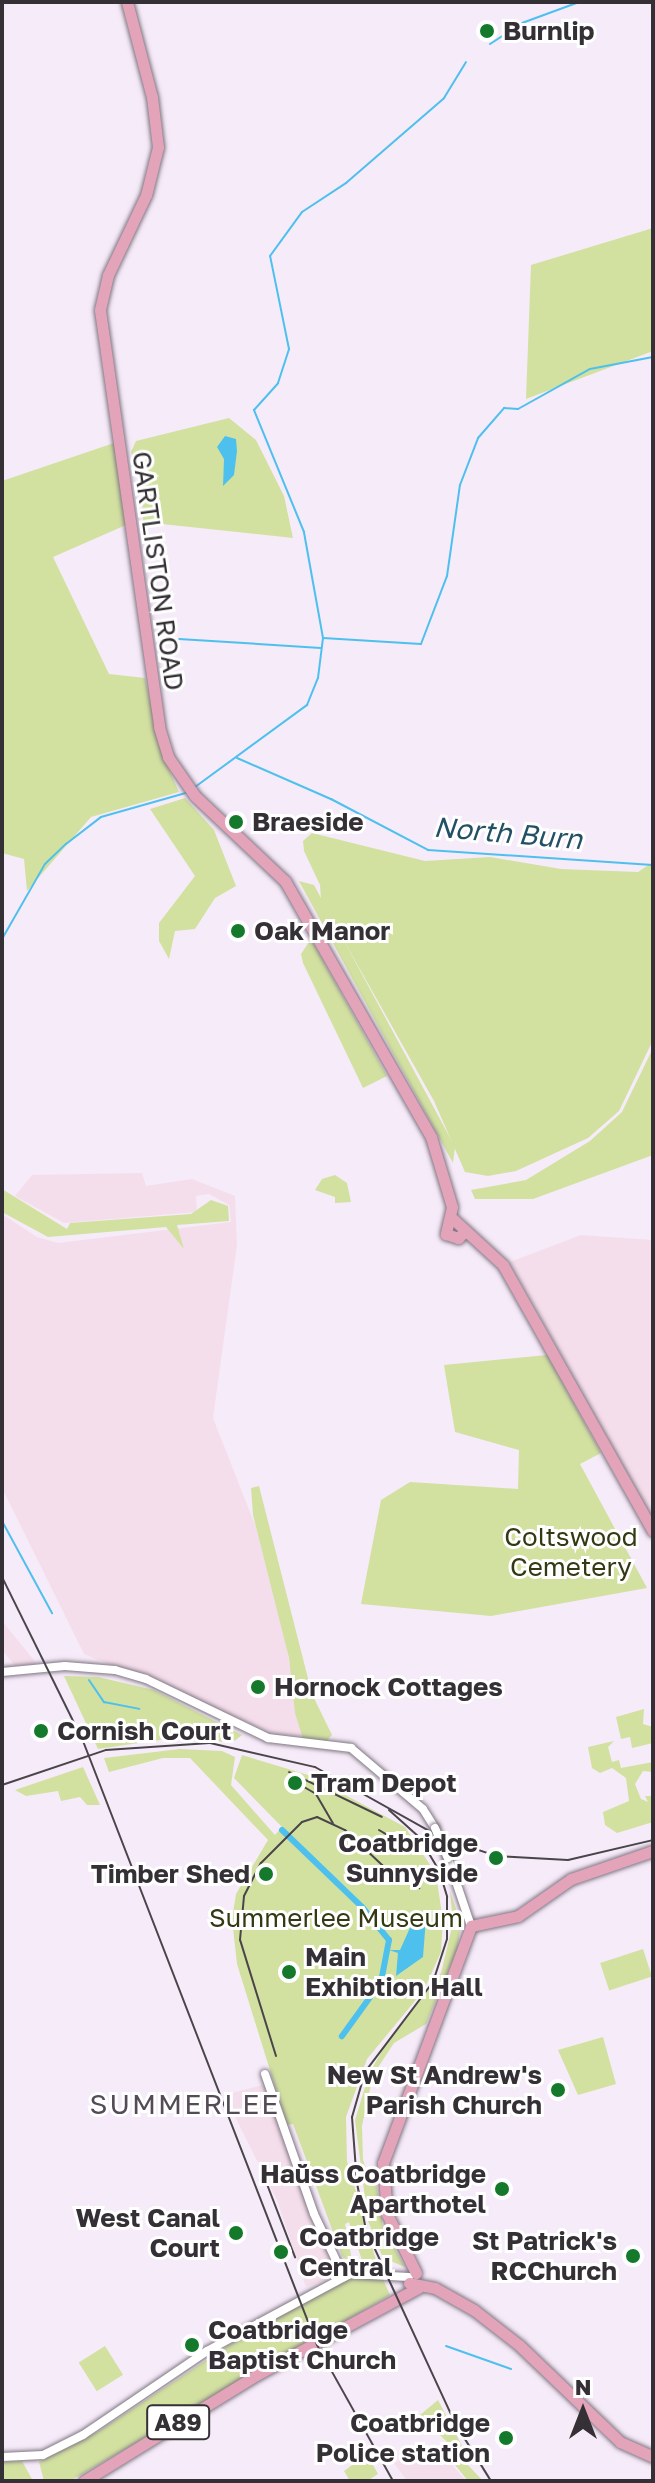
<!DOCTYPE html>
<html>
<head>
<meta charset="utf-8">
<style>
  body { margin:0 }
  #map { position:relative; width:655px; height:2483px; overflow:hidden; background:#f6ebf9; font-family:"Golos Text",sans-serif }
  div>[style] { position:absolute }
  [style*='--x'] { left:calc(var(--x)*1px); top:calc(var(--y)*1px); width:calc(var(--w)*1px); rotate:calc(var(--a)*1deg) }
  .industrial>* { inset:0; background:#f5deeb }
  .green>* { inset:0; background:#d2e1a0; transform-origin:0 0 }
  .water>* { inset:0; background:#4ec0ee }
  .stream>* { height:2px; margin:-1px; padding:0 1px; transform-origin:1px; border-radius:1px; background:#4ec0ee }
  .canal>* { height:6px; margin:-3px; padding:0 3px; transform-origin:3px; border-radius:3px; background:#4ec0ee }
  .roads { filter:drop-shadow(0 0 2px #807783) drop-shadow(0 0 2px #807783) }
  .minor>* { height:8px; margin:-4px; padding:0 4px; transform-origin:4px; border-radius:4px; background:#fff }
  .major>* { height:11px; margin:-5.5px; padding:0 5.5px; transform-origin:5.5px; border-radius:5.5px; background:#e3a3b8 }
  .tram>* { height:2px; margin:-1px; padding:0 1px; transform-origin:1px; border-radius:1px; background:#4a454b }
  .rail>* { height:2px; margin:-1px; padding:0 1px; transform-origin:1px; border-radius:1px; background:#4a454b }
  .bridges { filter:drop-shadow(0 0 2px #807783) drop-shadow(0 0 2px #807783) }
  .minor-bridge>* { height:8px; margin:-4px; padding:0 4px; transform-origin:4px; border-radius:4px; background:#fff }
  .dots>* { width:22px; height:22px; translate:-50% -50%; box-sizing:border-box; border:4px solid #fff; border-radius:50% }
  span { translate:-50% -50%; white-space:nowrap; text-align:center; line-height:1.15; -webkit-text-stroke:6px #fff; paint-order:stroke }
  .shield-label span { padding:2px 6px; background:#fff; border:2px solid; border-radius:6px; -webkit-text-stroke-width:0 }
  .shield-label { font-size:24px; color:#343035; font-weight:700 }
  .poi-label { font-size:26px; color:#343035; font-weight:700 }
  .left { translate:0 -50%; text-align:left }
  .right { translate:-100% -50%; text-align:right }
  .street-label { font-size:26px; color:#343035 }
  .park-label { font-size:26px; color:#333a13 }
  .water-label { font-size:28px; color:#225165; font-style:italic }
  .neighbourhood-label { font-size:28px; color:#544b57; letter-spacing:2px }
  .frame { position:absolute; inset:0; border:4px solid #343035; pointer-events:none }
  .north { position:absolute; left:543px; top:2371px; width:80px; height:80px; -webkit-text-stroke:6px #fff; paint-order:stroke; rotate:0deg; font-size:22px; font-weight:700; line-height:32px; text-align:center; color:#343035 }
  .north::after { content:''; display:block; margin:auto; width:28px; height:36px; background:#343035; clip-path:polygon(50% 0,100% 100%,50% 72%,0 100%) }
</style>
</head>
<body>
<div id="map">
  <div class="industrial">
    <i style="clip-path:polygon(142px 1173px,146px 1186px,192px 1179px,235px 1196px,237px 1245px,213px 1418px,274px 1573px,302px 1736px,275px 1734px,84px 1654px,2px 1488px,2px 1214px,37px 1237px,58px 1243px,231px 1222px,229px 1205px,209px 1194px,196px 1196px,197px 1212px,64px 1223px,15px 1196px,32px 1175px)"></i>
    <i style="clip-path:polygon(581px 1235px,653px 1240px,653px 1520px,510px 1262px)"></i>
    <i style="clip-path:polygon(2px 1621px,38px 1665px,15px 1666px,2px 1650px)"></i>
    <i style="clip-path:polygon(267px 2084px,332px 2255px,325px 2280px,306px 2287px,277px 2200px,224px 2095px)"></i>
    <i style="clip-path:polygon(428px 2446px,441px 2452px,466px 2481px,407px 2481px,394px 2463px)"></i>
  </div>
  <div class="green">
    <i style="clip-path:polygon(653px 228px,653px 351px,526px 399px,531px 265px)"></i>
    <i style="clip-path:polygon(229px 418px,256px 440px,284px 496px,293px 538px,143px 522px,142px 487px,131px 452px,136px 441px)"></i>
    <i style="clip-path:polygon(114px 443px,126px 525px,53px 557px,109px 674px,145px 678px,162px 754px,179px 792px,91px 817px,27px 891px,24px 859px,2px 853px,2px 481px)"></i>
    <i style="clip-path:polygon(185px 798px,214px 830px,236px 886px,215px 898px,195px 929px,175px 931px,169px 959px,159px 941px,159px 923px,195px 876px,150px 809px)"></i>
    <i style="clip-path:polygon(312px 833px,425px 861px,490px 857px,561px 869px,638px 872px,653px 862px,653px 1040px,619px 1111px,588px 1138px,516px 1171px,488px 1176px,465px 1172px,434px 1101px,321px 900px,320px 885px,304px 851px,303px 841px)"></i>
    <i style="clip-path:polygon(299px 881px,314px 885px,455px 1147px,453px 1163px)"></i>
    <i style="clip-path:polygon(311px 939px,387px 1076px,363px 1088px,303px 963px,301px 954px)"></i>
    <i style="clip-path:polygon(653px 1048px,653px 1155px,533px 1199px,475px 1199px,471px 1190px,526px 1180px,590px 1141px,622px 1112px)"></i>
    <i style="clip-path:polygon(335px 1175px,347px 1183px,351px 1202px,335px 1203px,335px 1197px,315px 1190px,322px 1179px)"></i>
    <i style="clip-path:polygon(2px 1189px,67px 1229px,70px 1223px,191px 1214px,211px 1200px,228px 1206px,229px 1221px,177px 1225px,184px 1249px,166px 1227px,48px 1237px,2px 1212px)"></i>
    <i style="clip-path:polygon(547px 1355px,601px 1453px,580px 1464px,647px 1588px,491px 1616px,361px 1604px,381px 1500px,410px 1482px,518px 1489px,519px 1450px,455px 1432px,444px 1365px)"></i>
    <i style="clip-path:polygon(259px 1486px,312px 1694px,332px 1735px,327px 1741px,303px 1739px,295px 1713px,289px 1658px,253px 1515px,251px 1488px)"></i>
    <i style="clip-path:polygon(64px 1676px,98px 1677px,154px 1690px,242px 1735px,233px 1742px,166px 1739px,98px 1749px)"></i>
    <i style="clip-path:polygon(644px 1709px,643px 1724px,653px 1727px,653px 1743px,632px 1748px,630px 1737px,621px 1739px,616px 1717px)"></i>
    <i style="clip-path:polygon(614px 1741px,608px 1747px,612px 1762px,619px 1760px,621px 1768px,653px 1762px,653px 1772px,643px 1771px,635px 1784px,641px 1799px,648px 1802px,645px 1796px,653px 1796px,653px 1822px,617px 1833px,605px 1825px,603px 1812px,629px 1801px,626px 1778px,612px 1768px,600px 1773px,592px 1768px,588px 1747px)"></i>
    <i style="clip-path:polygon(180px 1749px,222px 1751px,235px 1757px,231px 1785px,275px 1835px,282px 1827px,234px 1778px,242px 1755px,308px 1775px,405px 1827px,436px 1874px,443px 1921px,441px 1952px,424px 1990px,367px 2059px,346px 2117px,347px 2161px,378px 2267px,364px 2266px,349px 2222px,345px 2224px,353px 2265px,342px 2256px,293px 2124px,287px 2125px,237px 1964px,232px 1919px,236px 1894px,268px 1840px,190px 1758px,163px 1758px,109px 1772px,104px 1758px)"></i>
    <i style="clip-path:polygon(83px 1767px,100px 1805px,87px 1805px,80px 1797px,61px 1801px,58px 1791px,26px 1796px,15px 1790px)"></i>
    <i style="clip-path:polygon(450px 1891px,461px 1924px,457px 1950px,426px 2024px,394px 2043px,373px 2075px,362px 2126px,363px 2160px,366px 2168px,374px 2169px,383px 2227px,405px 2267px,383px 2258px,368px 2221px,355px 2120px,369px 2074px,387px 2042px,441px 1973px,453px 1923px)"></i>
    <i style="left:643px;top:1949px;width:29px;height:45px;rotate:72deg"></i>
    <i style="clip-path:polygon(603px 2037px,616px 2084px,578px 2095px,558px 2050px)"></i>
    <i style="clip-path:polygon(351px 2277px,383px 2279px,390px 2295px,70px 2481px,44px 2481px,39px 2462px,99px 2431px,249px 2332px)"></i>
    <i style="left:105px;top:2346px;width:34px;height:31px;rotate:58deg"></i>
    <i style="clip-path:polygon(438px 2400px,470px 2461px,453px 2449px,483px 2481px,468px 2481px,443px 2450px,449px 2444px,420px 2415px)"></i>
    <i style="clip-path:polygon(367px 2454px,378px 2474px,367px 2481px,350px 2481px,344px 2471px)"></i>
    <i style="clip-path:polygon(22px 2461px,33px 2481px,2px 2481px,2px 2462px)"></i>
  </div>
  <div class="water">
    <i style="clip-path:polygon(225px 436px,236px 439px,237px 451px,234px 475px,223px 486px,224px 459px,217px 447px)"></i>
    <i style="clip-path:polygon(426px 1918px,423px 1957px,396px 1976px,398px 1953px,389px 1950px,400px 1950px,413px 1921px)"></i>
  </div>
  <div class="stream">
    <i style="--x:490;--y:44;--w:38;--a:-33"></i>
    <i style="--x:522;--y:23;--w:61;--a:-20.2"></i>
    <i style="--x:323;--y:638;--w:98;--a:3.5"></i>
    <i style="--x:421;--y:644;--w:73;--a:-69.1"></i>
    <i style="--x:447;--y:576;--w:92;--a:-81.9"></i>
    <i style="--x:460;--y:485;--w:50;--a:-69"></i>
    <i style="--x:478;--y:438;--w:40;--a:-49"></i>
    <i style="--x:504;--y:408;--w:14;--a:4"></i>
    <i style="--x:518;--y:409;--w:82;--a:-29.1"></i>
    <i style="--x:590;--y:369;--w:64;--a:-10.8"></i>
    <i style="--x:179;--y:639;--w:142;--a:3.6"></i>
    <i style="--x:237;--y:758;--w:103;--a:23.6"></i>
    <i style="--x:331;--y:799;--w:110;--a:27.7"></i>
    <i style="--x:428;--y:850;--w:225;--a:3.8"></i>
    <i style="--x:195;--y:787;--w:139;--a:-36.2"></i>
    <i style="--x:307;--y:705;--w:29;--a:-68"></i>
    <i style="--x:318;--y:678;--w:40;--a:-82.9"></i>
    <i style="--x:323;--y:638;--w:108;--a:-100.2"></i>
    <i style="--x:304;--y:532;--w:132;--a:-112.3"></i>
    <i style="--x:254;--y:410;--w:36;--a:-48"></i>
    <i style="--x:278;--y:383;--w:36;--a:-72"></i>
    <i style="--x:289;--y:349;--w:95;--a:-101.5"></i>
    <i style="--x:270;--y:256;--w:54;--a:-54"></i>
    <i style="--x:302;--y:212;--w:53;--a:-33.4"></i>
    <i style="--x:346;--y:183;--w:130;--a:-40.9"></i>
    <i style="--x:444;--y:98;--w:42;--a:-58.6"></i>
    <i style="--x:2;--y:939;--w:86;--a:-60.2"></i>
    <i style="--x:45;--y:864;--w:29;--a:-44"></i>
    <i style="--x:66;--y:844;--w:44;--a:-37.6"></i>
    <i style="--x:101;--y:817;--w:88;--a:-15.8"></i>
    <i style="--x:2;--y:1521;--w:105;--a:61.5"></i>
    <i style="--x:89;--y:1680;--w:27;--a:56"></i>
    <i style="--x:104;--y:1702;--w:36;--a:11"></i>
    <i style="--x:446;--y:2346;--w:69;--a:19.5"></i>
  </div>
  <div class="canal">
    <i style="--x:282;--y:1830;--w:112;--a:43.9"></i>
    <i style="--x:363;--y:1908;--w:41;--a:50.9"></i>
    <i style="--x:389;--y:1940;--w:43;--a:100.8"></i>
    <i style="--x:381;--y:1982;--w:67;--a:125.8"></i>
  </div>
  <div class="roads">
    <div class="minor">
      <i style="--x:2;--y:1672;--w:63;--a:-5.4"></i>
      <i style="--x:65;--y:1666;--w:50;--a:4.6"></i>
      <i style="--x:115;--y:1670;--w:32;--a:16"></i>
      <i style="--x:146;--y:1679;--w:136;--a:25.8"></i>
      <i style="--x:268;--y:1738;--w:84;--a:6.9"></i>
      <i style="--x:351;--y:1748;--w:94;--a:40.3"></i>
      <i style="--x:423;--y:1809;--w:22;--a:58"></i>
      <i style="--x:448;--y:1858;--w:72;--a:71.3"></i>
      <i style="--x:265;--y:2074;--w:148;--a:70.7"></i>
      <i style="--x:314;--y:2214;--w:70;--a:64.5"></i>
      <i style="--x:2;--y:2457;--w:41;--a:-2.8"></i>
      <i style="--x:43;--y:2455;--w:45;--a:-26.6"></i>
      <i style="--x:83;--y:2435;--w:150;--a:-34.1"></i>
      <i style="--x:207;--y:2351;--w:162;--a:-28.3"></i>
      <i style="--x:350;--y:2274;--w:59;--a:2.9"></i>
    </div>
    <div class="major">
      <i style="--x:127;--y:2;--w:98;--a:75.3"></i>
      <i style="--x:152;--y:97;--w:50;--a:83.2"></i>
      <i style="--x:158;--y:147;--w:49;--a:104"></i>
      <i style="--x:146;--y:195;--w:89;--a:115.4"></i>
      <i style="--x:108;--y:275;--w:36;--a:103"></i>
      <i style="--x:100;--y:310;--w:421;--a:81.9"></i>
      <i style="--x:159;--y:727;--w:31;--a:73"></i>
      <i style="--x:168;--y:757;--w:47;--a:55.3"></i>
      <i style="--x:195;--y:796;--w:124;--a:43.4"></i>
      <i style="--x:285;--y:881;--w:295;--a:60.3"></i>
      <i style="--x:431;--y:1137;--w:73;--a:73.3"></i>
      <i style="--x:452;--y:1207;--w:28;--a:103"></i>
      <i style="--x:446;--y:1234;--w:13;--a:18"></i>
      <i style="--x:458;--y:1238;--w:8;--a:-45"></i>
      <i style="--x:453;--y:1219;--w:68;--a:42.6"></i>
      <i style="--x:503;--y:1265;--w:305;--a:60.6"></i>
      <i style="--x:416;--y:2273;--w:66;--a:-116.2"></i>
      <i style="--x:387;--y:2214;--w:51;--a:-94.5"></i>
      <i style="--x:383;--y:2163;--w:253;--a:-69.6"></i>
      <i style="--x:471;--y:1926;--w:48;--a:-12"></i>
      <i style="--x:518;--y:1916;--w:65;--a:-34.9"></i>
      <i style="--x:571;--y:1879;--w:87;--a:-18.9"></i>
      <i style="--x:409;--y:2283;--w:26;--a:11"></i>
      <i style="--x:435;--y:2288;--w:45;--a:29.4"></i>
      <i style="--x:474;--y:2310;--w:57;--a:37.9"></i>
      <i style="--x:519;--y:2345;--w:140;--a:43.8"></i>
      <i style="--x:620;--y:2442;--w:36;--a:24"></i>
      <i style="--x:84;--y:2481;--w:204;--a:-31.6"></i>
      <i style="--x:258;--y:2374;--w:182;--a:-28.3"></i>
    </div>
  </div>
  <div class="tram">
    <i style="--x:304;--y:1787;--w:14;--a:30"></i>
    <i style="--x:316;--y:1794;--w:34;--a:60"></i>
    <i style="--x:276;--y:2056;--w:121;--a:-107.2"></i>
    <i style="--x:240;--y:1940;--w:44;--a:-84.8"></i>
    <i style="--x:244;--y:1896;--w:37;--a:-63"></i>
    <i style="--x:261;--y:1863;--w:58;--a:-45"></i>
    <i style="--x:302;--y:1822;--w:16;--a:-18"></i>
    <i style="--x:317;--y:1817;--w:31;--a:25"></i>
    <i style="--x:345;--y:1830;--w:51;--a:43.4"></i>
    <i style="--x:382;--y:1865;--w:44;--a:31.9"></i>
  </div>
  <div class="rail">
    <i style="--x:2;--y:1577;--w:183;--a:63.7"></i>
    <i style="--x:83;--y:1741;--w:648;--a:68.82"></i>
    <i style="--x:317;--y:2345;--w:156;--a:60.8"></i>
    <i style="--x:289;--y:1772;--w:103;--a:25.8"></i>
    <i style="--x:2;--y:1785;--w:110;--a:-18.6"></i>
    <i style="--x:106;--y:1750;--w:104;--a:-3.9"></i>
    <i style="--x:210;--y:1743;--w:108;--a:12.9"></i>
    <i style="--x:315;--y:1767;--w:143;--a:29.2"></i>
    <i style="--x:440;--y:1837;--w:59;--a:18.7"></i>
    <i style="--x:496;--y:1856;--w:72;--a:3.2"></i>
    <i style="--x:568;--y:1860;--w:87;--a:-13.2"></i>
    <i style="--x:389;--y:1810;--w:40;--a:42"></i>
    <i style="--x:419;--y:1837;--w:39;--a:59"></i>
    <i style="--x:439;--y:1870;--w:28;--a:73"></i>
    <i style="--x:447;--y:1897;--w:42;--a:90"></i>
    <i style="--x:447;--y:1939;--w:45;--a:108"></i>
    <i style="--x:433;--y:1982;--w:113;--a:127.1"></i>
    <i style="--x:365;--y:2072;--w:47;--a:106.1"></i>
    <i style="--x:352;--y:2117;--w:66;--a:85.7"></i>
    <i style="--x:357;--y:2183;--w:48;--a:79.2"></i>
    <i style="--x:366;--y:2230;--w:38;--a:65"></i>
    <i style="--x:382;--y:2265;--w:174;--a:65.2"></i>
    <i style="--x:455;--y:2423;--w:68;--a:58.2"></i>
    <i style="--x:379;--y:1830;--w:12;--a:31"></i>
    <i style="--x:265;--y:2179;--w:84;--a:69"></i>
  </div>
  <div class="bridges">
    <div class="minor-bridge">
      <i style="--x:435;--y:1828;--w:33;--a:67"></i>
    </div>
  </div>
  <div class="dots">
    <i style="left:487px;top:31px;background:#14792b"></i>
    <i style="left:236px;top:822px;background:#14792b"></i>
    <i style="left:238px;top:931px;background:#14792b"></i>
    <i style="left:258px;top:1687px;background:#14792b"></i>
    <i style="left:41px;top:1731px;background:#14792b"></i>
    <i style="left:295px;top:1783px;background:#14792b"></i>
    <i style="left:496px;top:1858px;background:#14792b"></i>
    <i style="left:266px;top:1874px;background:#14792b"></i>
    <i style="left:289px;top:1972px;background:#14792b"></i>
    <i style="left:558px;top:2090px;background:#14792b"></i>
    <i style="left:502px;top:2189px;background:#14792b"></i>
    <i style="left:236px;top:2233px;background:#14792b"></i>
    <i style="left:281px;top:2252px;background:#14792b"></i>
    <i style="left:633px;top:2256px;background:#14792b"></i>
    <i style="left:192px;top:2345px;background:#14792b"></i>
    <i style="left:506px;top:2438px;background:#14792b"></i>
  </div>
  <div class="shield-label">
    <span style="left:178px;top:2422px">A89</span>
  </div>
  <div class="poi-label">
    <span class="left" style="left:503px;top:31px">Burnlip</span>
    <span class="left" style="left:252px;top:822px">Braeside</span>
    <span class="left" style="left:254px;top:931px">Oak Manor</span>
    <span class="left" style="left:274px;top:1687px">Hornock Cottages</span>
    <span class="left" style="left:57px;top:1731px">Cornish Court</span>
    <span class="left" style="left:311px;top:1783px">Tram Depot</span>
    <span class="right" style="left:478px;top:1858px">Coatbridge<br>Sunnyside</span>
    <span class="right" style="left:250px;top:1874px">Timber Shed</span>
    <span class="left" style="left:305px;top:1972px">Main<br>Exhibtion Hall</span>
    <span class="right" style="left:542px;top:2090px">New St Andrew's<br>Parish Church</span>
    <span class="right" style="left:486px;top:2189px">Haŭss Coatbridge<br>Aparthotel</span>
    <span class="right" style="left:220px;top:2233px">West Canal<br>Court</span>
    <span class="left" style="left:299px;top:2252px">Coatbridge<br>Central</span>
    <span class="right" style="left:617px;top:2256px">St Patrick's<br>RCChurch</span>
    <span class="left" style="left:208px;top:2345px">Coatbridge<br>Baptist Church</span>
    <span class="right" style="left:490px;top:2438px">Coatbridge<br>Police station</span>
  </div>
  <div class="street-label">
    <span style="left:158px;top:571px;rotate:82deg">GARTLISTON ROAD</span>
  </div>
  <div class="park-label">
    <span style="left:571px;top:1552px">Coltswood<br>Cemetery</span>
    <span style="left:336px;top:1918px">Summerlee Museum</span>
  </div>
  <div class="water-label">
    <span style="left:508px;top:833px;rotate:5deg">North Burn</span>
  </div>
  <div class="neighbourhood-label">
    <span style="left:185px;top:2104px">SUMMERLEE</span>
  </div>
  <div class="frame"></div>
  <div class="north">N</div>
</div>
</body>
</html>
